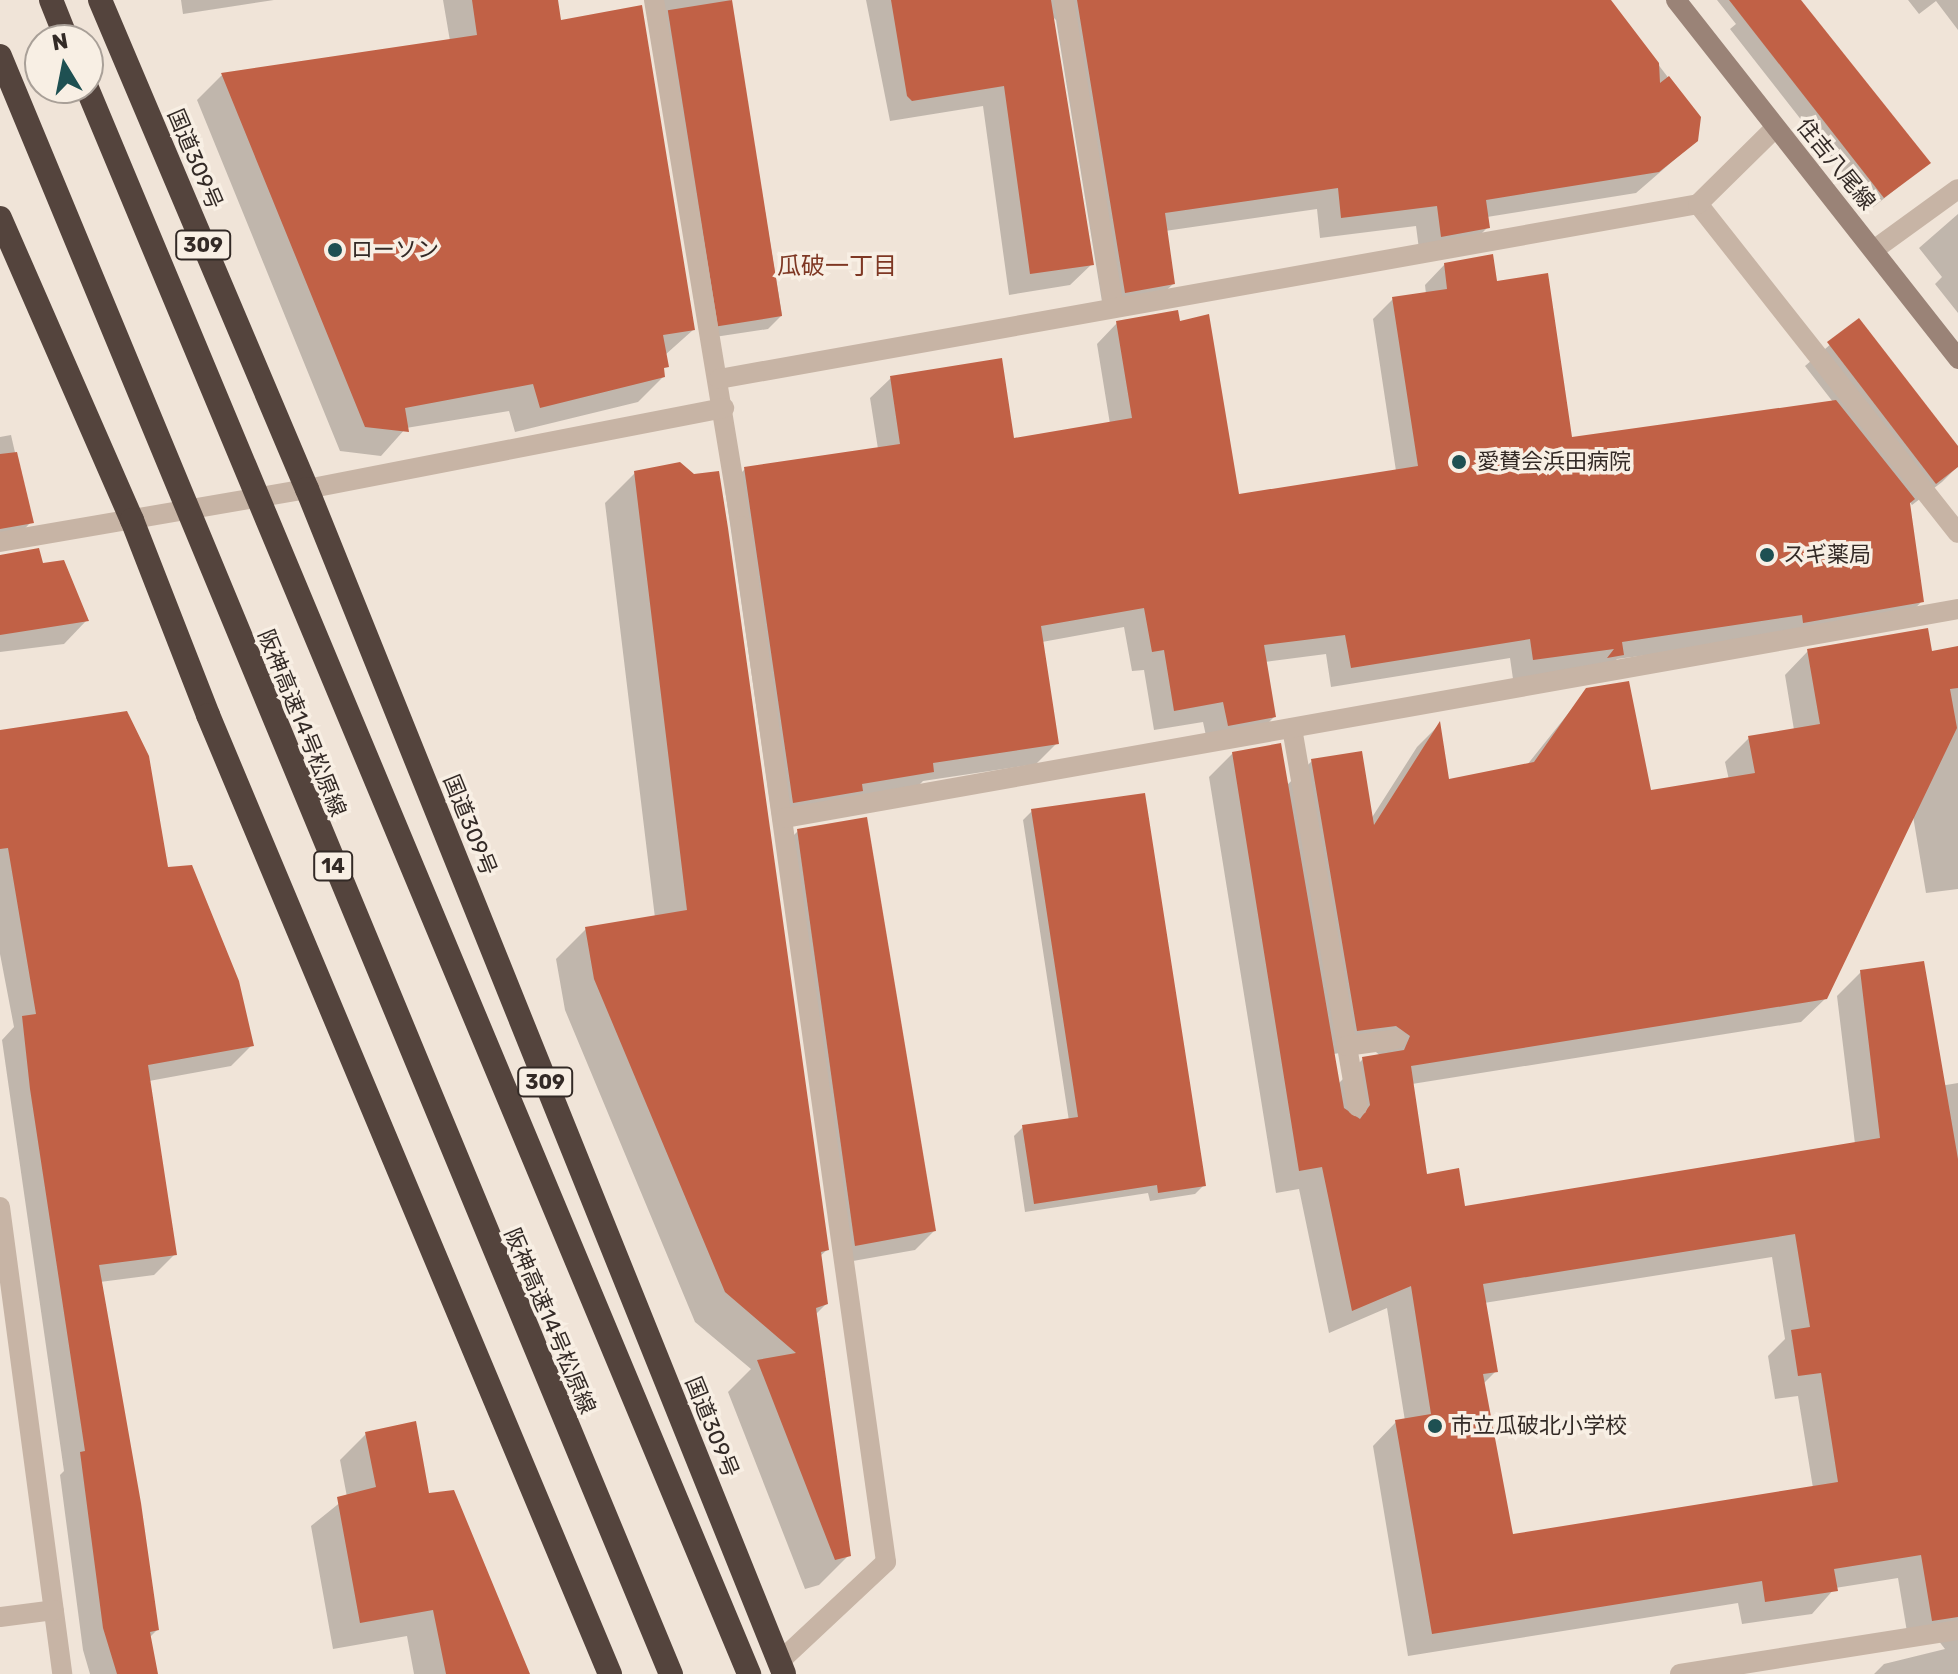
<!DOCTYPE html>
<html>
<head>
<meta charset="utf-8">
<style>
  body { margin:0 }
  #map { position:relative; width:1958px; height:1674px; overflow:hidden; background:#f0e4d8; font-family:Rubik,"Noto Sans JP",sans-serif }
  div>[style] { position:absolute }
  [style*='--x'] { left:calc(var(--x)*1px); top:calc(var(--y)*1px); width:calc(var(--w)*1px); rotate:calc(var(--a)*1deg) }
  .shadow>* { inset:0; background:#0003 }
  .building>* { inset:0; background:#c16146; transform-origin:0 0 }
  .lane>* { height:20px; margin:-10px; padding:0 10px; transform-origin:10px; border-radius:10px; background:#c7b4a5 }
  .street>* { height:20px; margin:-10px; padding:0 10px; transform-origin:10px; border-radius:10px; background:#c7b4a5 }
  .secondary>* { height:20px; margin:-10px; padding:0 10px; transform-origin:10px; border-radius:10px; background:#9a8377 }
  .highway>* { height:24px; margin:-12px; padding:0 12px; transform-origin:12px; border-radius:12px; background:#54443d }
  .highway-bridge>* { height:24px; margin:-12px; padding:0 12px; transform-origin:12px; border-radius:12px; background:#54443d }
  .dots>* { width:22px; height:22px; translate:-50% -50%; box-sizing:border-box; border:4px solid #f8efe4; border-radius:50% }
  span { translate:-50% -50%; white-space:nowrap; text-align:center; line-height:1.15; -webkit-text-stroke:7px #f8efe4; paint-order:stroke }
  .shield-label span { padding:2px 6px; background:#f8efe4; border:2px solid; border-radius:6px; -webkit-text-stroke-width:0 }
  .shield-label { font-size:20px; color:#332a26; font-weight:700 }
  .street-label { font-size:22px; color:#332a26 }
  .poi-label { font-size:22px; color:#332a26 }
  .left { translate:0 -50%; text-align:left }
  .neighbourhood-label { font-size:24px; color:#7e3723 }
  .north { position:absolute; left:24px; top:24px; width:80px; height:80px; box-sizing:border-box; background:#f8efe4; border:2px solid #a9a098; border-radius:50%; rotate:350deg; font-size:22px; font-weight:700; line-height:32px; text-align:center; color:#332a26 }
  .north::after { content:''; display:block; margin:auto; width:28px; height:36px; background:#1e5052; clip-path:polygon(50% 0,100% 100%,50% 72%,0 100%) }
</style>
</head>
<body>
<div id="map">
  <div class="shadow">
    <i style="clip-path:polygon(181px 0,274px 0,183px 14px)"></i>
    <i style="clip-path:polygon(443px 0,556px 0,559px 22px,693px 330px,665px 355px,663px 377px,638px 402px,515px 432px,509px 411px,406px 428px,381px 456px,340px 451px,197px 100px,222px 75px,450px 41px)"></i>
    <i style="clip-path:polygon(662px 0,730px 0,782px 315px,768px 329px,708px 338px)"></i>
    <i style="clip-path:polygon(866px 0,1609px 0,1699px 118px,1696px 141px,1636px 193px,1487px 217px,1488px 227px,1466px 249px,1420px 257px,1416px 226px,1320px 238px,1317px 209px,1165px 231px,1173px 284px,1151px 305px,1104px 314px,1056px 20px,1051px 15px,1092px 264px,1070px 285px,1009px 295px,983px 106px,890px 121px)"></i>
    <i style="clip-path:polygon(1717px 0,1797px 0,1928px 163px,1871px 209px,1730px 29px,1736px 24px)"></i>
    <i style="clip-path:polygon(1908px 0,1958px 0,1958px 30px,1936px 1px,1919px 14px)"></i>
    <i style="clip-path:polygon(1958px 214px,1958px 313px,1935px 284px,1942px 277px,1919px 248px)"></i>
    <i style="clip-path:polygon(1445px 264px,1495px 283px,1571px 439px,1833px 402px,1805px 366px,1858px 321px,1958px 450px,1958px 466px,1942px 482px,1912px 505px,1907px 498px,1922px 601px,1902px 622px,1617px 659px,1602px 675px,1513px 679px,1510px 658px,1331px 687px,1326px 654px,1265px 662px,1274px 717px,1254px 737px,1208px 745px,1203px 722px,1154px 730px,1144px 670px,1132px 671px,1124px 627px,1042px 642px,1057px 743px,1036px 764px,923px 781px,912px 792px,773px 823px,725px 489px,745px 469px,878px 449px,870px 398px,891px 378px,1012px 441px,1110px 424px,1097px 344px,1117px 323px,1238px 496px,1396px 471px,1373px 319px,1393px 299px,1426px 294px,1425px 285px)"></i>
    <i style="clip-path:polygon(11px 435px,31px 522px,16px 538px,0 541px,0 437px)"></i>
    <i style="clip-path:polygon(635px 473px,827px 1250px,819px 1257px,826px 1304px,815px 1315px,849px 1555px,819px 1585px,805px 1589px,728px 1392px,751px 1369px,695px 1322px,565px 1010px,556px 959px,586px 929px,655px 918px,605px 503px)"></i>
    <i style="clip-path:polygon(0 571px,86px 621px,64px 644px,0 652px)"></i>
    <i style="clip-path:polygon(evenodd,1958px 648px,1958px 889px,1926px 893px,1913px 816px,1826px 998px,1801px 1022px,1412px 1084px,1426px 1176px,1464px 1208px,1855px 1144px,1837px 996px,1861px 972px,1940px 1086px,1958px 1083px,1958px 1674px,1874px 1674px,1884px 1664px,1945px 1649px,1938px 1640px,1909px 1644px,1898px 1578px,1835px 1588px,1812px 1614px,1742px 1624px,1738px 1603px,1408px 1656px,1373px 1446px,1396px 1422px,1405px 1421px,1387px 1308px,1329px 1333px,1299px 1189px,1276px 1193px,1209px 777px,1233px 753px,1286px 786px,1312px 761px,1371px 819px,1417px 747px,1439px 725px,1447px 781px,1527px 765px,1587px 690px,1649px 792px,1729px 780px,1725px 762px,1749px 738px,1794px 730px,1785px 675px,1808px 651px,1930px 653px,1958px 648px,1372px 1049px,1381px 1056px,1363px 1059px,1338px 1084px,1333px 1054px,1372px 1049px,1958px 648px,1772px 1257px,1785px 1339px,1768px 1356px,1775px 1399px,1798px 1396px,1813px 1488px,1511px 1536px,1483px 1384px,1496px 1371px,1484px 1303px,1772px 1257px)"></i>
    <i style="clip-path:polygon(0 732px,167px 870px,252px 1045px,231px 1066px,149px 1081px,175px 1254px,154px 1275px,100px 1282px,157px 1630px,149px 1638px,156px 1674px,90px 1674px,83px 1650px,60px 1475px,64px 1471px,2px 1040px,14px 1027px,0 954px)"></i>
    <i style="clip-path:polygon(1032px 811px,1204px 1185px,1195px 1194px,1150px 1201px,1148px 1193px,1025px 1212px,1014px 1136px,1023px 1127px,1069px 1121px,1023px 820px)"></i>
    <i style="clip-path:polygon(798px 831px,934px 1231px,915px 1250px,836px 1264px,778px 851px)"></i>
    <i style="clip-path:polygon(366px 1434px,427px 1496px,528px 1674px,414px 1674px,407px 1636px,333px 1649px,311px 1526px,347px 1497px,340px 1460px)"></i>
  </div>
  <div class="building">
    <i style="clip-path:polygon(472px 0,558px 0,561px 20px,642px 5px,695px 330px,663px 335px,669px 367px,664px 368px,665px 377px,540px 408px,533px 384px,405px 408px,409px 432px,365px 427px,221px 73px,477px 35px)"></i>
    <i style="left:732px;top:0;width:320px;height:65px;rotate:81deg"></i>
    <i style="clip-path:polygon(891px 0,1051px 0,1094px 265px,1030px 274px,1004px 86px,912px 101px,907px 96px)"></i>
    <i style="clip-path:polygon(1077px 0,1611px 0,1659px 63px,1660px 83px,1669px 76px,1701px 117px,1698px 141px,1659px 172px,1486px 200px,1490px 228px,1441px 237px,1437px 206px,1341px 218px,1338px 188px,1165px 213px,1175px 284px,1125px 293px)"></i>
    <i style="clip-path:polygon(1729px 0,1801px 0,1931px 163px,1884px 198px)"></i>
    <i style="clip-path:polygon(1493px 254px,1497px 281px,1548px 273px,1572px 437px,1836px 400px,1915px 499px,1910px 503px,1924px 602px,1803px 623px,1802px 615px,1622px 642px,1624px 655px,1607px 658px,1614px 649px,1533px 660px,1530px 639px,1351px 668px,1345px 635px,1264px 645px,1276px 717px,1228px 726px,1223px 702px,1174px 711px,1164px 650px,1152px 652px,1144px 608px,1041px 626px,1059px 744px,933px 763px,934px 772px,862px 784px,863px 791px,793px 803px,744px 467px,900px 444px,890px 376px,1002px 358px,1014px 438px,1132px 418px,1116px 321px,1178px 310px,1180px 321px,1209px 314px,1239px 494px,1418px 466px,1392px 297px,1447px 289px,1444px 263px)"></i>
    <i style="clip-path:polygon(1859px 318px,1958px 446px,1958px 467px,1936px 484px,1827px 342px)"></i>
    <i style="clip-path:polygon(17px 452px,34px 523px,0 529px,0 454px)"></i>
    <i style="clip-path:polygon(680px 462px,694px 474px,719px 471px,728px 528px,829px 1250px,821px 1252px,828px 1304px,816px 1308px,851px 1556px,835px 1560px,757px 1360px,796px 1353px,725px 1292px,594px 979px,585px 927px,687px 910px,634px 471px)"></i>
    <i style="clip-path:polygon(39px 548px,43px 563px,64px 560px,89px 621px,0 635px,0 555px)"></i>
    <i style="clip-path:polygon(evenodd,1928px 628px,1932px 651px,1958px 646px,1958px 688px,1950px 689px,1957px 728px,1827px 999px,1411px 1066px,1427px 1174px,1459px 1168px,1465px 1206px,1880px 1138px,1860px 970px,1924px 961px,1958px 1159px,1958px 1617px,1932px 1621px,1921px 1555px,1834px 1569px,1838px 1591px,1765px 1602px,1762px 1581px,1432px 1634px,1395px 1420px,1431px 1414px,1411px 1286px,1352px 1311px,1322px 1167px,1299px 1171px,1232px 752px,1281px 743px,1344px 1108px,1360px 1119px,1370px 1105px,1362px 1057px,1404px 1050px,1410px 1036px,1396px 1026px,1357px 1031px,1311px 759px,1362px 751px,1374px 825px,1440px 721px,1449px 779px,1534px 762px,1586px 688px,1629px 681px,1651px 790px,1755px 773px,1748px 736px,1820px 724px,1807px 649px,1928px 628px,1795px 1234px,1810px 1327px,1791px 1330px,1798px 1376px,1821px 1373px,1838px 1482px,1513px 1534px,1483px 1374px,1498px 1372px,1483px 1284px,1795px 1234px)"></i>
    <i style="clip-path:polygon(127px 711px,149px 756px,168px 867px,192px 865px,239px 981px,254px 1046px,148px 1065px,177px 1255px,99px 1265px,141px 1503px,159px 1630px,150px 1632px,158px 1674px,117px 1674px,103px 1628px,80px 1452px,85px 1451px,30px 1089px,22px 1016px,36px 1014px,8px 848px,0 849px,0 730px)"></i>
    <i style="clip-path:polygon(1145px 793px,1206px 1186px,1158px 1193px,1157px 1185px,1034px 1204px,1022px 1125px,1078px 1117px,1031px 809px)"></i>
    <i style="clip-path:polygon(867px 817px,936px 1231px,855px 1246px,797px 829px)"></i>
    <i style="clip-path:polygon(416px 1421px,429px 1493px,454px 1490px,530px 1674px,446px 1674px,433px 1610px,360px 1623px,337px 1497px,376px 1487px,365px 1432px)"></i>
  </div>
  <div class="lane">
    <i style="--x:1064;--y:0;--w:312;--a:80.8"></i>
    <i style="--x:1698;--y:204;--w:419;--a:51.7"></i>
    <i style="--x:1875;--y:249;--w:102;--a:-35.9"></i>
  </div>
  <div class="street">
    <i style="--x:654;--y:0;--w:533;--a:80.61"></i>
    <i style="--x:741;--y:526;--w:1046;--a:82.03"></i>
    <i style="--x:886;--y:1562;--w:146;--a:136.9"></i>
    <i style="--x:719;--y:379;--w:995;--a:-10.13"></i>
    <i style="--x:1698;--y:204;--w:108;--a:-44.6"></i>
    <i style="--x:0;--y:542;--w:312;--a:-9.8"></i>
    <i style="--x:307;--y:489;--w:425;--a:-11"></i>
    <i style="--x:1292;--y:728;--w:384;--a:80.2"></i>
    <i style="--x:785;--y:818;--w:1191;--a:-10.1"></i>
    <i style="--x:1346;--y:1046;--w:51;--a:-7.8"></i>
    <i style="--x:0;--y:1207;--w:471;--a:82.4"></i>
    <i style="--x:0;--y:1617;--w:54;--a:-7.4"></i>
    <i style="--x:1680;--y:1674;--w:281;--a:-9"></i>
  </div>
  <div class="secondary">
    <i style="--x:1676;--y:0;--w:457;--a:51.8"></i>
  </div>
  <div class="highway">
    <i style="--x:51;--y:0;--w:43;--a:68.2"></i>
    <i style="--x:100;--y:0;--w:531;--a:67.06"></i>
    <i style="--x:307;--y:489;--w:1277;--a:68.07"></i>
    <i style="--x:0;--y:218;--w:330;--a:66.4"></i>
    <i style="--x:132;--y:520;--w:209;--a:68.7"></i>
    <i style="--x:208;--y:715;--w:1040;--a:67.26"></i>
  </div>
  <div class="highway-bridge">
    <i style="--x:0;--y:56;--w:1752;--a:67.48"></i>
    <i style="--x:87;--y:88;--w:1719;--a:67.34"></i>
  </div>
  <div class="dots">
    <i style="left:335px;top:250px;background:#1e5052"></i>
    <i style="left:1459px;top:462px;background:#1e5052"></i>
    <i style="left:1767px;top:555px;background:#1e5052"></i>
    <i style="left:1435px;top:1426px;background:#1e5052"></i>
  </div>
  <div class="shield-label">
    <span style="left:203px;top:245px">309</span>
    <span style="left:333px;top:866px">14</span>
    <span style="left:545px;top:1082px">309</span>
  </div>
  <div class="street-label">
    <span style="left:195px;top:159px;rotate:67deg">国道309号</span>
    <span style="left:1836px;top:164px;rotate:51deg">住吉八尾線</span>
    <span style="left:302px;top:723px;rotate:68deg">阪神高速14号松原線</span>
    <span style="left:470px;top:825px;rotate:68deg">国道309号</span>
    <span style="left:550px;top:1321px;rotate:67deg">阪神高速14号松原線</span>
    <span style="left:712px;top:1427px;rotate:68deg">国道309号</span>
  </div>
  <div class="poi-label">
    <span class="left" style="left:351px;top:250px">ローソン</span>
    <span class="left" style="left:1477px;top:462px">愛賛会浜田病院</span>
    <span class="left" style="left:1783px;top:555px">スギ薬局</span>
    <span class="left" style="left:1451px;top:1426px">市立瓜破北小学校</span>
  </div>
  <div class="neighbourhood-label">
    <span style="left:837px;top:267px">瓜破一丁目</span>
  </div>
  <div class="north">N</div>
</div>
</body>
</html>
